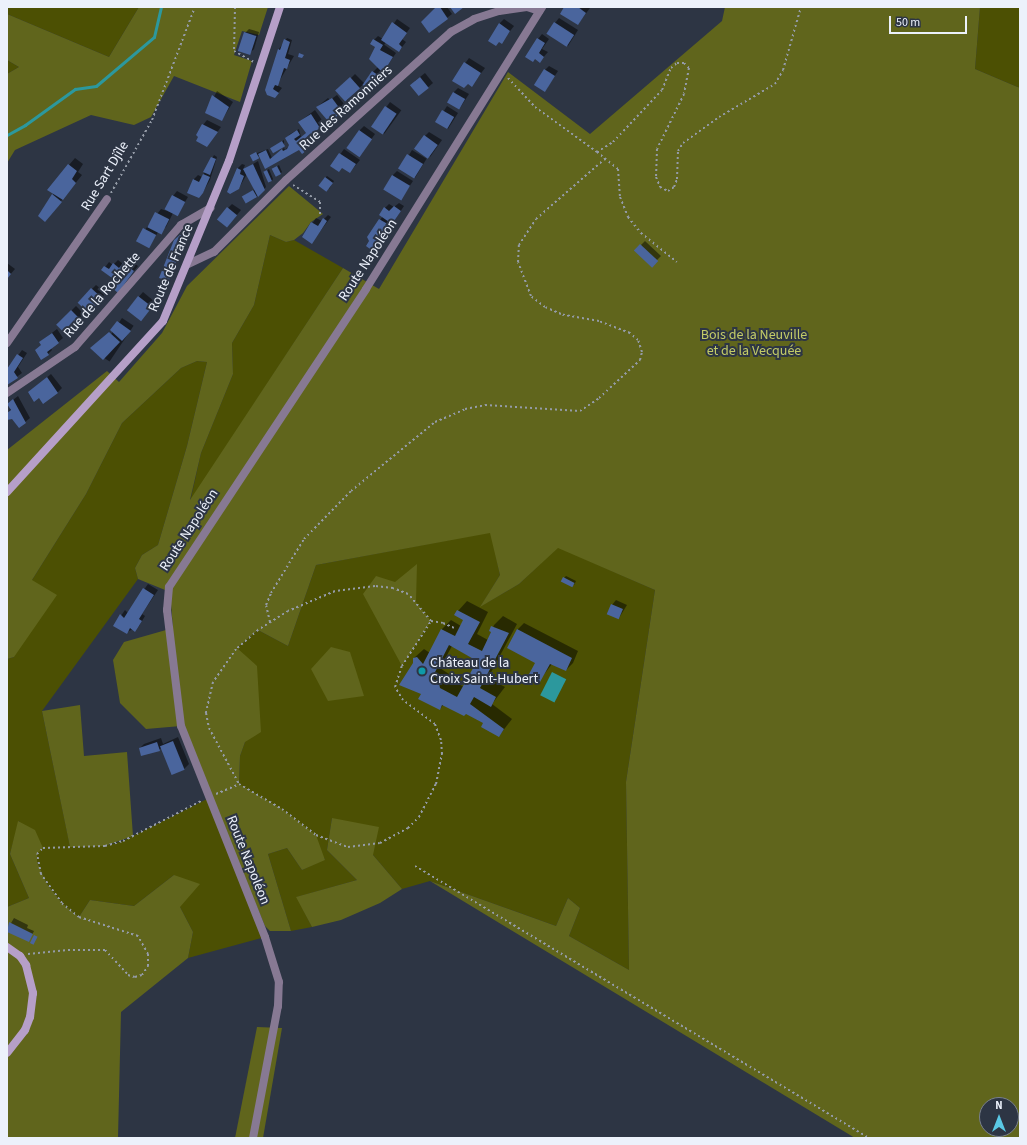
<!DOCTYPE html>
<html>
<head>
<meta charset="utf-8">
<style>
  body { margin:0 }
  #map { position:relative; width:1027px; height:1145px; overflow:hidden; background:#2d3544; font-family:"Source Sans 3",sans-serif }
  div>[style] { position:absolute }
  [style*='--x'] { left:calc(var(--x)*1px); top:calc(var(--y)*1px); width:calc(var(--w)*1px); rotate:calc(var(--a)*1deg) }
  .green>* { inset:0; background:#4c5003 }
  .forest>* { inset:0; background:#60651c }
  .water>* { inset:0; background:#2c989d; transform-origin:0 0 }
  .shadow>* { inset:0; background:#0007; transform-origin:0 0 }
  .stream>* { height:3px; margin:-1.5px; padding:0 1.5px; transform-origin:1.5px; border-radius:1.5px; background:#2c989d }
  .building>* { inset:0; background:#4a659d; transform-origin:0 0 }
  .path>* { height:2px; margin-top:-1px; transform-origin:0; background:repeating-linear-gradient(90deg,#949ba7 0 2px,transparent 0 5px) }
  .street>* { height:8px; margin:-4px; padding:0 4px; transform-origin:4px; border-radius:4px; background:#877993 }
  .secondary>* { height:8px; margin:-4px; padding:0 4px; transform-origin:4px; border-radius:4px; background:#b69fc8 }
  .dots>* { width:11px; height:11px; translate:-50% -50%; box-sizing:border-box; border:2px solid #2d3544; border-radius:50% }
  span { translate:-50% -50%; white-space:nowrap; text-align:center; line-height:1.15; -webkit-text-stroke:4px #2d3544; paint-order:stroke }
  .street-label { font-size:14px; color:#ecf1fb }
  .park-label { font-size:14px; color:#c3cb67 }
  .poi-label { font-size:14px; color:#ecf1fb }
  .left { translate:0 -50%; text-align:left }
  .frame { position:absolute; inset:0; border:8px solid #ecf1fb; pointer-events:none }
  .north { position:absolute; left:979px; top:1097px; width:40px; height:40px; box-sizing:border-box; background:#2d3544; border:1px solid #79808d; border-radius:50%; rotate:0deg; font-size:11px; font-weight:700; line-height:16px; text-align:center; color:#ecf1fb }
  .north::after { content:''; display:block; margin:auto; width:14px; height:18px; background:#5ac8e5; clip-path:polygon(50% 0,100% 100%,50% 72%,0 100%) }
  .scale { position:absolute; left:889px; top:16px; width:78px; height:18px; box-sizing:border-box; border:2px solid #ecf1fb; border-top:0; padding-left:5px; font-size:12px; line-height:14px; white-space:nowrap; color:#ecf1fb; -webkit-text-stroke:3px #2d3544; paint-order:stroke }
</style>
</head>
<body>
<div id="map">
  <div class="green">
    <i style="clip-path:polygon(7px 7px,139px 7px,109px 57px,7px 14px)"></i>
    <i style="clip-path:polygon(980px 7px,1020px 7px,1020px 88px,975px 69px)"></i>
    <i style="clip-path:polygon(7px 60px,19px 67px,7px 74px)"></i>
    <i style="clip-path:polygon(270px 235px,286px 242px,294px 240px,343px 268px,190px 502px,201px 453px,233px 374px,232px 343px,254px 305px)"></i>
    <i style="clip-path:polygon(197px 361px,207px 362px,187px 446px,158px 545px,142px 555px,135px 568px,138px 579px,42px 711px,70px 846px,105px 846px,123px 841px,209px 798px,265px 937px,188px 958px,193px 932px,180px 907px,174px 875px,134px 906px,90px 900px,79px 917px,62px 903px,47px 884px,37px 862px,37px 854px,19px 821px,10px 854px,29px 898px,7px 907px,7px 659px,14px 657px,32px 580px,86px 494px,122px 423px,181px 368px)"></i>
    <i style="clip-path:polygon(491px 532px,500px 575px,481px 606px,519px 584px,558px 547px,655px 590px,626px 782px,629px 970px,569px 936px,580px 908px,568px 898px,556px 926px,430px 881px,402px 889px,373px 855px,332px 818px,327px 850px,357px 880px,297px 897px,312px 927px,291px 931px,268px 854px,287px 848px,302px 870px,325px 859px,239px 784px,240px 756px,245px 742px,236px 649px,258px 630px,288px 646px,316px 565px)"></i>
  </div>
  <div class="forest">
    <i style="clip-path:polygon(139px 7px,268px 7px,259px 35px,242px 31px,234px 55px,252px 61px,240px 102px,174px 76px,151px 117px,134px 125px,91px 115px,15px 150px,7px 163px,7px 74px,19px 67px,7px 60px,7px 14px,109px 57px)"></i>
    <i style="clip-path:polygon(evenodd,725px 7px,980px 7px,975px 69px,1020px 88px,1020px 1138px,855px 1138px,430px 881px,556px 926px,568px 898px,580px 908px,569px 936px,629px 970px,626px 782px,655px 590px,558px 548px,519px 584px,480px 607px,500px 575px,490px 533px,316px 565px,288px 646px,258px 630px,237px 648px,257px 666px,261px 732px,245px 742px,240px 756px,239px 784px,282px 809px,316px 835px,325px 860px,302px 870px,287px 848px,268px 854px,291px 931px,270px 931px,265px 926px,181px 726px,146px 729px,120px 703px,113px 660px,124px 642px,173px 628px,170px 592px,138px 579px,135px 568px,142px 555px,158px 545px,187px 446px,207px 362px,197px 361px,181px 368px,122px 423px,86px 494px,32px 580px,57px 595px,14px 657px,7px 659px,7px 450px,107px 371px,119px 382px,162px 333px,187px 286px,289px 186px,323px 214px,311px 222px,303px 233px,294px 240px,286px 242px,270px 235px,254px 305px,232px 343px,233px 374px,201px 453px,190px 500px,343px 268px,379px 289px,508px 72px,590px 134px,722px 21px,725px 7px,987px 1105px,1011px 1105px,1011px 1129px,987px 1129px,987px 1105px)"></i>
    <i style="clip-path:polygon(417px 564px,416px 602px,431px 621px,402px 666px,363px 594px,376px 576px,395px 582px)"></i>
    <i style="clip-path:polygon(331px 647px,350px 652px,364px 696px,328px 701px,311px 669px)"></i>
    <i style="clip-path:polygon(80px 705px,84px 756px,127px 752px,133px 836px,105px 846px,70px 847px,42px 711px)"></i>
    <i style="clip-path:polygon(332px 818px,379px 827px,373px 855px,402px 889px,380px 903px,341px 920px,312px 927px,296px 897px,357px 880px,327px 850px)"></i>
    <i style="clip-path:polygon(18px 821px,35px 830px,43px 848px,37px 854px,37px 862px,47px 884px,62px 903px,79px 917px,90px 900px,134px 906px,174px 875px,200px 884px,180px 907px,193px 932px,188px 958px,121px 1012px,118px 1138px,7px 1138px,7px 907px,29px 898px,10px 854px)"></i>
    <i style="clip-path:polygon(257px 1027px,282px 1028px,263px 1138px,235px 1138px)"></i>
  </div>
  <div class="water">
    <i style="left:552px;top:672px;width:16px;height:26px;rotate:27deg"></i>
  </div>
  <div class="shadow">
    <i style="clip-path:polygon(438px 7px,447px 7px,452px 14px,430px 31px)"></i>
    <i style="clip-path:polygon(566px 7px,588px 7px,590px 8px,578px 24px)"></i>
    <i style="clip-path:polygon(559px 18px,578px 30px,568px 46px,555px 23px)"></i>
    <i style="clip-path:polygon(397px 19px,410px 28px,402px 39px,406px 42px,399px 51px,386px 42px,384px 45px,379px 41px,396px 53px,371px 90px,373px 72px,378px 67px,374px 40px,378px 36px,383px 39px)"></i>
    <i style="clip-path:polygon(504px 19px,514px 26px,501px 43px,499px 24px)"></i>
    <i style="clip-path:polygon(249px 29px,259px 32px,254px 49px,250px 53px,245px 33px)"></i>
    <i style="clip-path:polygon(542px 34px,549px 39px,542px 49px,548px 52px,540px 61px,535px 58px,538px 39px)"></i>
    <i style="clip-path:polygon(287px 38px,292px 40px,288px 54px,294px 56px,277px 85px,282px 88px,275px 97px,266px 90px,279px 49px)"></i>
    <i style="clip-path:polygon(469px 58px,485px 68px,472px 85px,453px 80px)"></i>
    <i style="clip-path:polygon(549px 66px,558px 71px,545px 91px,545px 70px)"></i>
    <i style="clip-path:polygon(425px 73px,433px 83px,419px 95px,415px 81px)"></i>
    <i style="left:355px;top:74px;width:13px;height:24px;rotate:45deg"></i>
    <i style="clip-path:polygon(458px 88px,469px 94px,460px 108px,454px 92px)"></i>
    <i style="clip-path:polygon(217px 91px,233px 102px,222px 120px,206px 112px)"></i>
    <i style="clip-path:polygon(337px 95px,347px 108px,328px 120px,317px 107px,328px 98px,330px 100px)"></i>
    <i style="left:390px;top:102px;width:14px;height:29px;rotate:36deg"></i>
    <i style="left:447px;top:106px;width:13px;height:19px;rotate:32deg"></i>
    <i style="clip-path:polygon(315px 110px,324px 123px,316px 130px,317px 134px,307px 142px,310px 146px,305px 151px,299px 148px,266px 168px,260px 156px,252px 155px,268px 149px,272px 158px,284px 148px,285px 150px,290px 145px,286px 139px,290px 134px,299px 129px,301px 137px,307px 133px,299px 122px)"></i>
    <i style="clip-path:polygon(207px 120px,221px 127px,207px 146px,199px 137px,203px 125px)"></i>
    <i style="clip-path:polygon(364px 126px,375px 134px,360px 155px,359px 131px)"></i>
    <i style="clip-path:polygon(429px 132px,442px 140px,430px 157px,425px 136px)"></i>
    <i style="clip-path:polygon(284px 140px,284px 145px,273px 148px)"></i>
    <i style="clip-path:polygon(344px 149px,360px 160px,350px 172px,343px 167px,332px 166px)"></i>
    <i style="left:412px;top:150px;width:17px;height:22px;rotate:31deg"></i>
    <i style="clip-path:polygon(214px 155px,217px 157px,210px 180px,203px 192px,193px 180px,198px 175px,202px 177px)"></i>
    <i style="clip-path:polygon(75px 158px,83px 164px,78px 172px,82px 175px,49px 216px,53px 195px,69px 165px)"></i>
    <i style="clip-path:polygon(258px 161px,266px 187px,257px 197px,245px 195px,255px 189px,247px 174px,239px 188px,238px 168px,242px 164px,245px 165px,243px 170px)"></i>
    <i style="clip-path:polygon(279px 165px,282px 172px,280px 174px,273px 169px)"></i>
    <i style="clip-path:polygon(269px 169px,273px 179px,272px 181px,264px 172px)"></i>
    <i style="clip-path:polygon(397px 171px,413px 181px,401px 199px,393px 175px)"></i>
    <i style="clip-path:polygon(327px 176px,334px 181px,329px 189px,325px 178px)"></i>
    <i style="clip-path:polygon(177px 191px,188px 197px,177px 215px,173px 196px)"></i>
    <i style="clip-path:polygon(399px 203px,404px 206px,374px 251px,368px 237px,383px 216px,385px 208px,389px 204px,394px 207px)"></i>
    <i style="clip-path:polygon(232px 204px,241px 210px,227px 227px,228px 208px)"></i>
    <i style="clip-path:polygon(161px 209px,173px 213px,166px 227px,159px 231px,148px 247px,137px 240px)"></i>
    <i style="clip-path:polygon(328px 215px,331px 217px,312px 242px,303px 237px,316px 218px,322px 221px)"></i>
    <i style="clip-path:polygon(185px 231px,189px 232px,168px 280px,181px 236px)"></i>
    <i style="clip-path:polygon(645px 241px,661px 256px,651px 266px,641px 245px)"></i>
    <i style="clip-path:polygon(128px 259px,138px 266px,122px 287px,103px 270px,109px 262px,113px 265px,118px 260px,123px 264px)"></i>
    <i style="clip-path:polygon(7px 263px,15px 269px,8px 277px,7px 276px)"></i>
    <i style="clip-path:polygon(96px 285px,106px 293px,89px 311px,92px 289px)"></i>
    <i style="clip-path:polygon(143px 292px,155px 302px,144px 315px,128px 309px)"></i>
    <i style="left:76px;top:306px;width:13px;height:27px;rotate:45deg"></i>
    <i style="left:122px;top:318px;width:14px;height:43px;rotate:34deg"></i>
    <i style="clip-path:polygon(57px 329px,63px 338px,51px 348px,52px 350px,48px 354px,40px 342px)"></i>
    <i style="clip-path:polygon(22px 350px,27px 353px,18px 367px,22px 373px,7px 384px,7px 371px)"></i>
    <i style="clip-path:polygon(51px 374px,62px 388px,57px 393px,40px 397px,34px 388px)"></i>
    <i style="clip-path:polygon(18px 396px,30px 418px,19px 427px,12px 417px,7px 418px,13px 400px)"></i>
    <i style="clip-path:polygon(566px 576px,576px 581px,574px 585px,564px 578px)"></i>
    <i style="clip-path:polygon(148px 584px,158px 590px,142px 614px,145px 616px,139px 626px,127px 632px,114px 626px,125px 610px,128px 613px)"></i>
    <i style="clip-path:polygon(616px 600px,627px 605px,619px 618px,612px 605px)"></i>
    <i style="clip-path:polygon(evenodd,467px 601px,488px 612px,477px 634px,488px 640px,494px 625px,503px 616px,517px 624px,488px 678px,505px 687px,492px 704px,512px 719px,499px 736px,484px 723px,466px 713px,444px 704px,440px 709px,422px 693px,414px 664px,414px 658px,424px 649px,430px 653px,442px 629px,451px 620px,461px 626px,464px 620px,458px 611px,467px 601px,452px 646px,478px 661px,464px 687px,449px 679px,449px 674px,440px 668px,452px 646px)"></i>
    <i style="clip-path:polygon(524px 623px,578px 651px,573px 663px,566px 670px,552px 664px,539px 681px,536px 663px,517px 630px)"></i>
    <i style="clip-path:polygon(178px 737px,189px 764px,184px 769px,162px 748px,142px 755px,140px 748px,144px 744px,161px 738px,163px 744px)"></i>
    <i style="clip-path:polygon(14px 918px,28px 925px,27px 928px,34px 931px,29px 941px,7px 930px)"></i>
  </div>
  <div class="stream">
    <i style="--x:7;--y:135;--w:21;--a:-29"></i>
    <i style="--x:25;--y:125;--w:62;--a:-35.8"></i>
    <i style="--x:75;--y:89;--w:21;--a:-8"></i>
    <i style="--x:96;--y:86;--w:76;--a:-40.2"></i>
    <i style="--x:154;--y:37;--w:31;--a:-77"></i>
  </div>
  <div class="building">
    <i style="clip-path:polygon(436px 7px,440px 7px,448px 19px,429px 33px,421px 22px)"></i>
    <i style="clip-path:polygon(450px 7px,464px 7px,455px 14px)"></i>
    <i style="clip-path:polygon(564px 7px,578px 7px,586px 13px,578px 25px,560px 14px)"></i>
    <i style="clip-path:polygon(392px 22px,407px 33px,399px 44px,402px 47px,399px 52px,381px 40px)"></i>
    <i style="left:554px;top:22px;width:24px;height:14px;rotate:33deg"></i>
    <i style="clip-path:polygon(499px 23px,510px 31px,502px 44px,499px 42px,496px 46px,488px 41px)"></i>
    <i style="left:244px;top:32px;width:13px;height:20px;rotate:18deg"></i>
    <i style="clip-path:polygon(537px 38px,545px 43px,539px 53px,544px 57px,540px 63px,535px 59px,533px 62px,525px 57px)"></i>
    <i style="clip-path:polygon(284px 39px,290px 42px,285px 58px,290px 60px,287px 69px,284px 68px,278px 86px,275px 85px,273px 89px,279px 93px,275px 98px,267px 95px,265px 90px,278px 49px,280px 50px)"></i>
    <i style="clip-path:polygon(373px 39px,383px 45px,380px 50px,393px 57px,383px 73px,369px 59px,375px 47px,370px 44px)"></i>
    <i style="clip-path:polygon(299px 53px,304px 55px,302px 58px,298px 57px)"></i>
    <i style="clip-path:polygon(464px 62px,481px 73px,472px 87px,468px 84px,464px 88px,452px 81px)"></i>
    <i style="left:544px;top:69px;width:13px;height:19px;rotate:32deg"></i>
    <i style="left:372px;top:71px;width:11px;height:17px;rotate:34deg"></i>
    <i style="left:350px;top:77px;width:15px;height:20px;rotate:48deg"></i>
    <i style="left:420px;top:77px;width:14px;height:13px;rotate:51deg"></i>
    <i style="left:453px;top:92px;width:14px;height:12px;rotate:30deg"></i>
    <i style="clip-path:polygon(212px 95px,229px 107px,222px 121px,205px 113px)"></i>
    <i style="clip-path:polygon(332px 98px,343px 113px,328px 121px,316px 107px)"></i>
    <i style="left:385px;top:106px;width:14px;height:25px;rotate:34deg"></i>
    <i style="left:442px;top:110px;width:14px;height:14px;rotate:30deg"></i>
    <i style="clip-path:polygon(311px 114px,320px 128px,311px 134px,313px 140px,303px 146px,306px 151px,302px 154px,299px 150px,265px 169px,258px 154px,266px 150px,270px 159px,282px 149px,283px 151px,287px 149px,289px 145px,285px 138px,297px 130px,300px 135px,294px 139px,296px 141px,306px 133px,298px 122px)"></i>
    <i style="clip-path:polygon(202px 124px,218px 132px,207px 147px,196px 141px,198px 137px,196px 135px)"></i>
    <i style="left:359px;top:130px;width:16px;height:22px;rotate:35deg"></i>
    <i style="left:424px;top:135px;width:17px;height:17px;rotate:36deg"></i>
    <i style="left:282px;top:141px;width:6px;height:14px;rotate:59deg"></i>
    <i style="left:256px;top:152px;width:7px;height:7px;rotate:63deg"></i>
    <i style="clip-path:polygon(339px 153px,356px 164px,350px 173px,342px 168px,339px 172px,330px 166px)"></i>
    <i style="left:407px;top:154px;width:19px;height:17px;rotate:32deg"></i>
    <i style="clip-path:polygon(211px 157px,216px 159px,210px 175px,203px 172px)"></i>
    <i style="clip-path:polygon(68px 164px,77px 171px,72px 179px,76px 183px,63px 200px,47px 190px)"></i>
    <i style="clip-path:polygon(253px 164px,265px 190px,258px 197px,243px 169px)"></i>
    <i style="left:277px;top:166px;width:9px;height:6px;rotate:63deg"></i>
    <i style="clip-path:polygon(237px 168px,241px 170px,240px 174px,244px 176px,239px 189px,230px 194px,227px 192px)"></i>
    <i style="left:267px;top:170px;width:12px;height:4px;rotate:66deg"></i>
    <i style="clip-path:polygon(203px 174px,210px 177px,203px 193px,199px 198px,187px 193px,193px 179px,199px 182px)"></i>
    <i style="left:392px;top:175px;width:21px;height:17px;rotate:31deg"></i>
    <i style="left:325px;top:177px;width:10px;height:11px;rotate:37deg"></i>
    <i style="left:253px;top:190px;width:8px;height:13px;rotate:60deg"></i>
    <i style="clip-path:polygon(52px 194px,62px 202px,45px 222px,38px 216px)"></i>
    <i style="left:172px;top:195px;width:15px;height:16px;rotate:28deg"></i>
    <i style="clip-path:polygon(394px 206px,401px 211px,392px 224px,379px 215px,384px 207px,389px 211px)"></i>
    <i style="left:227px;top:207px;width:13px;height:16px;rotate:39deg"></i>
    <i style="left:155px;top:212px;width:16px;height:17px;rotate:27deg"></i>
    <i style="clip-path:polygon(323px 218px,327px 221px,312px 244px,302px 237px,311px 222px,318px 226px)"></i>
    <i style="clip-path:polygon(379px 219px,391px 226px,374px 252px,366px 246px,369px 241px,367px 237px)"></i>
    <i style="left:143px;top:228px;width:15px;height:15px;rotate:28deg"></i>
    <i style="clip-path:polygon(180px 235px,185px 237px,169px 281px,159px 278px,174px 240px)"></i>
    <i style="left:640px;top:244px;width:25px;height:9px;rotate:43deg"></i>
    <i style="clip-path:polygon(113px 263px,119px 268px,123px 263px,134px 271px,118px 293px,109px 285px,112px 278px,101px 270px,104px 266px,109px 269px)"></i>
    <i style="clip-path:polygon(7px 270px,11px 274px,7px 279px)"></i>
    <i style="left:91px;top:288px;width:15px;height:20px;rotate:42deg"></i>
    <i style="left:138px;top:296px;width:18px;height:18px;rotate:38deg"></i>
    <i style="left:71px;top:310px;width:14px;height:21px;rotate:45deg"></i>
    <i style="clip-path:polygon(117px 321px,131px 331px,122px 341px,110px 330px)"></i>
    <i style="clip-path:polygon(109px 332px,120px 342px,103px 360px,90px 348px)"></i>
    <i style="clip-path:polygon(52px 333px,59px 343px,47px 352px,49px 355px,41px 360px,35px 350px,41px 345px,39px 342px)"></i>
    <i style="clip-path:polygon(17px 354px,23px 358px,14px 372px,18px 378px,7px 385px,7px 369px)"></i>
    <i style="clip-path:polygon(47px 377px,58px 393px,43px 404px,39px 398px,34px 402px,28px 392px)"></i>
    <i style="clip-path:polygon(13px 399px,26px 423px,19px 428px,12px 419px,7px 420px,7px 413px,11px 410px,7px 404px)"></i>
    <i style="left:563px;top:577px;width:13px;height:5px;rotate:27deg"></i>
    <i style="clip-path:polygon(143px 588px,154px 595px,139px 619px,142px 621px,135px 632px,130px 628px,127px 634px,113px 626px,120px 614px,124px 618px)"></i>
    <i style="left:611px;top:604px;width:13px;height:11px;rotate:23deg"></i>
    <i style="clip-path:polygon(evenodd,457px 610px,480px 622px,468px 644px,482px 651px,491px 632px,489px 631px,491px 626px,509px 633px,480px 688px,496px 697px,491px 707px,474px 697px,470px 704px,504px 729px,499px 737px,481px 727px,483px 723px,466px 714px,464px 716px,442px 705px,440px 710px,418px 699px,421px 694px,399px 685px,413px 663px,413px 658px,417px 657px,423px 664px,441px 629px,455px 636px,463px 620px,454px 615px,457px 610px,449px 645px,477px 661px,457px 697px,440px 688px,439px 683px,432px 678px,449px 645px)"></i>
    <i style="clip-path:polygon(517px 629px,572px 658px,566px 671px,550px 664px,540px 682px,528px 676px,535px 663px,507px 648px)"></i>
    <i style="left:173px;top:741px;width:31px;height:14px;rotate:68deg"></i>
    <i style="clip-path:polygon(157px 742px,160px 751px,141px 756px,139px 748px)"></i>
    <i style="clip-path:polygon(9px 922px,33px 934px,29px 942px,7px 932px)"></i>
    <i style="left:34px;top:935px;width:4px;height:9px;rotate:27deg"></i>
  </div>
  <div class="path">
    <i style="--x:235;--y:7;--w:44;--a:91.3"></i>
    <i style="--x:234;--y:51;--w:23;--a:29"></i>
    <i style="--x:508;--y:78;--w:40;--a:47"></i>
    <i style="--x:535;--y:107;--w:77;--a:36"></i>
    <i style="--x:597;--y:152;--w:19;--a:-32"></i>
    <i style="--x:613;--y:142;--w:71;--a:-46.7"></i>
    <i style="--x:662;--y:90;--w:24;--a:-68"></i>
    <i style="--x:671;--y:68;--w:8;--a:-40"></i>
    <i style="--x:677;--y:63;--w:7;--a:0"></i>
    <i style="--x:684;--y:63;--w:7;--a:45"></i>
    <i style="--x:689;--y:68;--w:26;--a:101"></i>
    <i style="--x:684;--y:94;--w:61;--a:116.1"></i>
    <i style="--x:657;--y:149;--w:28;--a:92"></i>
    <i style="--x:656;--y:177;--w:11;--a:68"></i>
    <i style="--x:660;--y:187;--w:9;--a:27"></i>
    <i style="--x:668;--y:191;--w:7;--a:-34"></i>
    <i style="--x:674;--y:187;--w:9;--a:-69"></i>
    <i style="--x:677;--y:179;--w:28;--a:-88"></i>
    <i style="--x:678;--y:151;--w:9;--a:-58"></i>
    <i style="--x:683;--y:143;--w:44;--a:-35.8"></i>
    <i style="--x:719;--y:117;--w:65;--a:-30.5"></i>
    <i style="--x:775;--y:84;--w:16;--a:-60"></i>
    <i style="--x:783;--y:70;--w:66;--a:-74.1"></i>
    <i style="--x:597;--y:152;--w:27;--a:39"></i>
    <i style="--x:618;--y:169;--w:28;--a:86"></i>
    <i style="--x:620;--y:197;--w:22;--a:68"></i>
    <i style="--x:628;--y:217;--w:21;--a:51"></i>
    <i style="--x:641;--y:233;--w:46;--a:38.9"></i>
    <i style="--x:293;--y:185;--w:32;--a:32"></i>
    <i style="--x:320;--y:202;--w:12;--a:90"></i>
    <i style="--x:111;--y:193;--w:84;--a:-60.7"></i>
    <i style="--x:152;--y:120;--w:121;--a:-69.2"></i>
    <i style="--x:431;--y:621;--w:12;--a:9"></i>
    <i style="--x:443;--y:623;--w:12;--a:24"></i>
    <i style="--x:270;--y:622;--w:17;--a:-103"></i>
    <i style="--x:266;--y:605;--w:13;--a:-67"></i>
    <i style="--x:271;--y:593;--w:63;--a:-58.6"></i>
    <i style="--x:304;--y:539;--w:67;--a:-45.6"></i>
    <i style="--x:351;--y:491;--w:109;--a:-39.4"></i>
    <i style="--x:435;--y:422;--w:33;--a:-23"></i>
    <i style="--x:465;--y:409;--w:20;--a:-11"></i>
    <i style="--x:485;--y:405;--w:95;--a:3.6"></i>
    <i style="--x:580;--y:411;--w:23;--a:-34"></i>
    <i style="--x:599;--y:398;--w:56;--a:-42.8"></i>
    <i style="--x:640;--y:360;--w:8;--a:-76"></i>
    <i style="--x:642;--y:352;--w:13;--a:-108"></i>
    <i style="--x:638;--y:340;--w:11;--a:-139"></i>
    <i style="--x:630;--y:333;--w:33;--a:-159"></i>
    <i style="--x:599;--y:321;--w:39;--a:-170"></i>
    <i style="--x:561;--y:314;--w:17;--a:-156"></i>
    <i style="--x:545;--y:307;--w:18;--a:-142"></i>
    <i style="--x:531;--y:296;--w:36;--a:-111"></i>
    <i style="--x:518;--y:262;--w:17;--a:-87"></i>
    <i style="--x:519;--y:245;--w:31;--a:-57"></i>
    <i style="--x:536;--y:219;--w:93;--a:-41.1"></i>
    <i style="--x:216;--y:794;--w:25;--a:-23"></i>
    <i style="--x:239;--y:784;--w:50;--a:30.2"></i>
    <i style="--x:282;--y:809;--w:43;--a:37.4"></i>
    <i style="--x:316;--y:835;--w:34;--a:21"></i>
    <i style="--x:348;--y:847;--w:32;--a:-7"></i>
    <i style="--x:380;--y:843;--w:32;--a:-28"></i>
    <i style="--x:408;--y:828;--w:16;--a:-45"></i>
    <i style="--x:419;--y:817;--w:37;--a:-63"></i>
    <i style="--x:436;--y:784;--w:31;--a:-79"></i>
    <i style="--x:442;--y:754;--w:14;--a:-94"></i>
    <i style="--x:441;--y:740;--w:17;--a:-111"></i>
    <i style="--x:435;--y:724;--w:40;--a:-143"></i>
    <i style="--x:403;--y:700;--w:15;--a:-122"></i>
    <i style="--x:395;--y:687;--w:22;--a:-72"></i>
    <i style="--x:402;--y:666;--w:54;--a:-57.2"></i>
    <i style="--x:431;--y:621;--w:35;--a:-130"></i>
    <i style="--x:408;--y:594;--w:16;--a:-158"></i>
    <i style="--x:393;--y:588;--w:18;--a:-174"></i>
    <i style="--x:375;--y:586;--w:40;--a:172.9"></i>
    <i style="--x:335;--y:591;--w:51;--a:156.9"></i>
    <i style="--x:288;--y:611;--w:36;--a:148"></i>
    <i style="--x:258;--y:630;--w:29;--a:139"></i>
    <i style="--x:236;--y:649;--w:40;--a:124.9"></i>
    <i style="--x:213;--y:682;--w:32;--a:103"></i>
    <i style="--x:206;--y:713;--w:15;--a:79"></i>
    <i style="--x:209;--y:728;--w:64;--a:61.8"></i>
    <i style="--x:415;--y:866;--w:529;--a:30.93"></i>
    <i style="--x:28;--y:954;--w:40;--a:-5.7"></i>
    <i style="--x:68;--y:950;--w:37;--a:0"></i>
    <i style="--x:105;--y:950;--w:34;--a:47"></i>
    <i style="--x:128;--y:975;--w:7;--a:16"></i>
    <i style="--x:135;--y:977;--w:7;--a:-16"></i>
    <i style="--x:142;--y:975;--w:11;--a:-56"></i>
    <i style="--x:148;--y:966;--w:12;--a:-90"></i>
    <i style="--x:148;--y:954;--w:21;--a:-119"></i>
    <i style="--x:138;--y:936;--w:62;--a:-162.1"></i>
    <i style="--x:79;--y:917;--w:22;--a:-141"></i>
    <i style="--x:62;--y:903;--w:36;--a:-126"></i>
    <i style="--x:41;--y:874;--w:20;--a:-101"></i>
    <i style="--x:37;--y:854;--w:8;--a:-45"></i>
    <i style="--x:43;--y:848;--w:62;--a:-1.8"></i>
    <i style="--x:105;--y:846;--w:19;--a:-16"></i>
    <i style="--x:123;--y:841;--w:88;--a:-27.1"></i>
  </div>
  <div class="street">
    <i style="--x:188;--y:264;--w:29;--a:-25"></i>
    <i style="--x:214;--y:252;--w:102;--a:-45"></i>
    <i style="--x:286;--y:180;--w:222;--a:-41.9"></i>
    <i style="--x:451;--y:32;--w:26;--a:-29"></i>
    <i style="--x:474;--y:19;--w:26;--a:-18"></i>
    <i style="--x:499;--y:11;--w:28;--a:-8"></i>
    <i style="--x:527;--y:7;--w:13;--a:18"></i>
    <i style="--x:7;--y:343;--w:175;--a:-55.2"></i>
    <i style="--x:7;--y:393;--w:82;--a:-34.1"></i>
    <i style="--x:75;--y:347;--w:162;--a:-49"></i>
    <i style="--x:181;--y:225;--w:34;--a:-30"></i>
    <i style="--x:253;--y:1138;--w:134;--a:-79.3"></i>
    <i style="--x:278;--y:1006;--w:24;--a:-88"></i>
    <i style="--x:279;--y:982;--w:47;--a:-107.3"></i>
    <i style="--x:265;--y:937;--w:227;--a:-111.7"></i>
    <i style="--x:181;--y:726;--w:117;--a:-96.9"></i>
    <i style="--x:167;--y:610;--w:23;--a:-85"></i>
    <i style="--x:169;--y:587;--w:357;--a:-56.5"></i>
    <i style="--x:366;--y:289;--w:332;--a:-58"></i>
  </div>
  <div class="secondary">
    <i style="--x:7;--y:492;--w:231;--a:-47.6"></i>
    <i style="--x:163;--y:321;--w:173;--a:-67.6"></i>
    <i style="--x:229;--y:161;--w:162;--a:-71.7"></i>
    <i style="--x:7;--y:947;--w:16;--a:35"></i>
    <i style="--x:20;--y:956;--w:11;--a:56"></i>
    <i style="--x:26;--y:965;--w:29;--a:76"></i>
    <i style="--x:33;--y:993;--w:24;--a:97"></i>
    <i style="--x:30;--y:1017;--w:14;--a:111"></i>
    <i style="--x:25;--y:1030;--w:29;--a:128"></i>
  </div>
  <div class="dots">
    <i style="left:422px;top:671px;background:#0f9aa8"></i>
  </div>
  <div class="street-label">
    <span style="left:346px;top:108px;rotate:-42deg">Rue des Ramonniers</span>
    <span style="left:105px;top:176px;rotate:-59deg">Rue Sart Djîle</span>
    <span style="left:368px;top:260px;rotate:-57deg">Route Napoléon</span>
    <span style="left:171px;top:268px;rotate:-67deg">Route de France</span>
    <span style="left:102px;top:295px;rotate:-49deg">Rue de la Rochette</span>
    <span style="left:189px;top:530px;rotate:-57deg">Route Napoléon</span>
    <span style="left:248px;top:860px;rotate:68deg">Route Napoléon</span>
  </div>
  <div class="park-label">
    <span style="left:754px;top:343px">Bois de la Neuville<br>et de la Vecquée</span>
  </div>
  <div class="poi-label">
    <span class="left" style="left:430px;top:671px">Château de la<br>Croix Saint-Hubert</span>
  </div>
  <div class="frame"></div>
  <div class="north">N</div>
  <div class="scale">50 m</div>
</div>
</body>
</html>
